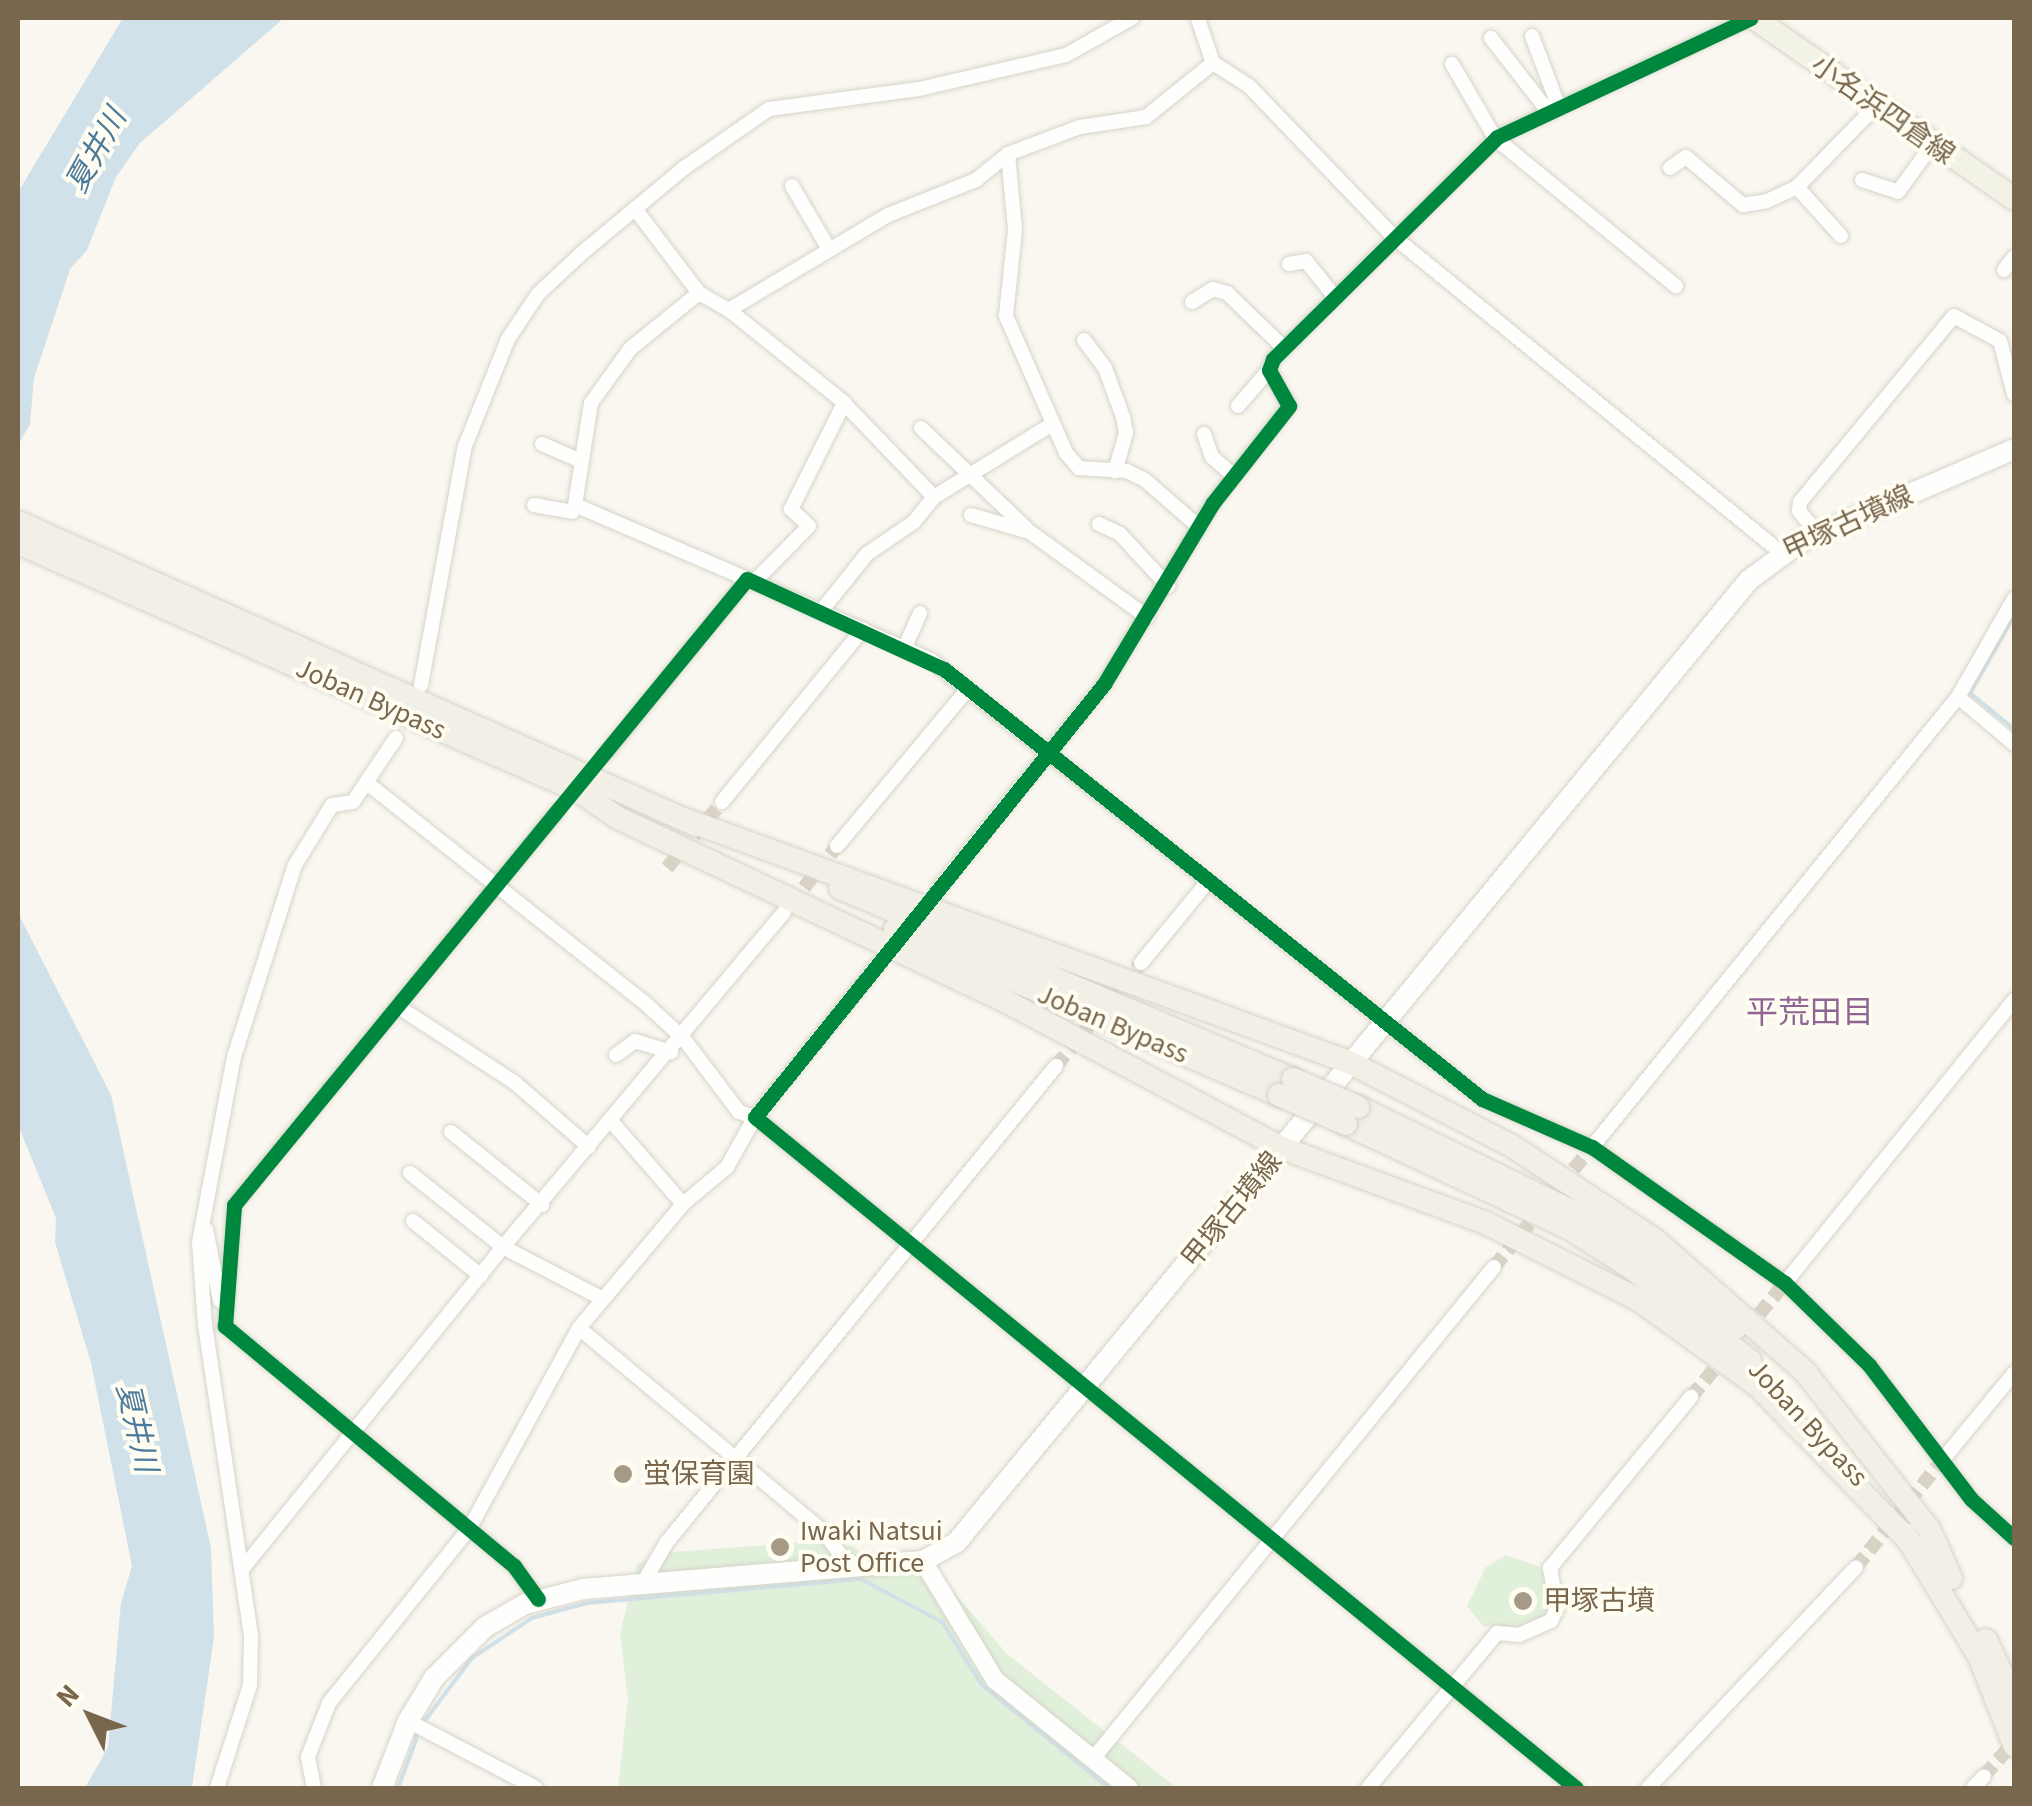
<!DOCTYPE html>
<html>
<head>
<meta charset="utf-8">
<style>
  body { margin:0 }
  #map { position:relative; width:2032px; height:1806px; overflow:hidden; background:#f9f7ef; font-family:"Source Sans 3","Noto Sans JP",sans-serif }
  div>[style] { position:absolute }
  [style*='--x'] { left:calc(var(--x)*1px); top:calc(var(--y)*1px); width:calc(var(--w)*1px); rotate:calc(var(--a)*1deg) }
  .green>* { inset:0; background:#e1f0da }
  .water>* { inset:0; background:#d0e1e9 }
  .stream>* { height:4px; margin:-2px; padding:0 2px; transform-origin:2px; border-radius:2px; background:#d0e1e9 }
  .minor-tunnel>* { height:14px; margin-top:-7px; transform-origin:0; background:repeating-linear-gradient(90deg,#d9d3c6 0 14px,transparent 0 21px) }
  .roads { filter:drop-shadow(0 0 2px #d6d3ca) drop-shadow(0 0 2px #d6d3ca) }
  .minor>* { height:14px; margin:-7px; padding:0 7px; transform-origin:7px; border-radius:7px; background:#fefefd }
  .tertiary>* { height:18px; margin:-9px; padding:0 9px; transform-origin:9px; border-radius:9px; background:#fefefd }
  .secondary>* { height:20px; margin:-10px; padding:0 10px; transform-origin:10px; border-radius:10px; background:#fefefd }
  .primary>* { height:22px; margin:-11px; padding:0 11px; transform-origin:11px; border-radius:11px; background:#f3f2e7 }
  .trunk>* { height:22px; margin:-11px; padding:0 11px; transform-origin:11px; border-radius:11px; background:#f2f0e6 }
  .bridges { filter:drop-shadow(0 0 2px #d7d2c8) drop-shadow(0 0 2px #d7d2c8) }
  .trunk-bridge>* { height:22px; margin:-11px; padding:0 11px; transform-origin:11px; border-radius:11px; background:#f2f0e6 }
  .cycleway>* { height:15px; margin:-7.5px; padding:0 7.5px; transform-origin:7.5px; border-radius:7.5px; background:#00873e }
  .dots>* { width:28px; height:28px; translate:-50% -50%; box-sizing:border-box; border:5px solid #fffdf2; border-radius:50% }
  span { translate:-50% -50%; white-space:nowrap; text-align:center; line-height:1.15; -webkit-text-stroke:8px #fffdf2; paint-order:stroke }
  .street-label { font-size:28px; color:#79674d }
  .poi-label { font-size:28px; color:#79674d }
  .left { translate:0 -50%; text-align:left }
  .water-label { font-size:30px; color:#4c7a9b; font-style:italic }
  .quarter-label { font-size:32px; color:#8f6594 }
  .frame { position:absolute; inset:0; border:20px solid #79674d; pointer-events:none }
  .north { position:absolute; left:40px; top:1666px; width:100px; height:100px; -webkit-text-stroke:8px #fffdf2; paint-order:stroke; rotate:312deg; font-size:28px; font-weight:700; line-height:40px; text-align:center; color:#79674d }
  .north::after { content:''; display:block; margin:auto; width:35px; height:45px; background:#79674d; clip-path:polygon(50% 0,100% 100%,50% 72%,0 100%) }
</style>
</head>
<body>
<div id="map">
  <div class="green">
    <i style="clip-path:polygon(796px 1543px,854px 1546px,869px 1563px,919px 1552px,1008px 1655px,1177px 1788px,618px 1788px,628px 1699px,620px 1634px,637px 1564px,661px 1553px)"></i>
    <i style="clip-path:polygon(1506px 1555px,1540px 1567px,1549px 1589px,1550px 1616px,1530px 1628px,1483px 1626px,1467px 1606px,1486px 1567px)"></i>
  </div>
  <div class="water">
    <i style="clip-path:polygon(123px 18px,284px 18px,140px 143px,116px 177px,87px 250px,70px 269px,34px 378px,30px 424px,18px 445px,18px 192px)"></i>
    <i style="clip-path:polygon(18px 913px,111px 1095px,211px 1548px,214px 1637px,192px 1788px,85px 1788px,108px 1747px,121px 1603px,132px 1566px,91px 1363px,55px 1242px,56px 1218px,18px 1125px)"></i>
  </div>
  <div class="stream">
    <i style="--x:2014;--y:616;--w:89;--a:119.7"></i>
    <i style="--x:1970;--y:693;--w:57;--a:39.3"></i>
    <i style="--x:423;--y:1723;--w:81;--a:-53"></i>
    <i style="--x:472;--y:1658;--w:72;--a:-33.7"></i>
    <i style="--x:532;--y:1618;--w:57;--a:-15.3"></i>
    <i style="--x:587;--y:1603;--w:275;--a:-5"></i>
    <i style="--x:861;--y:1579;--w:92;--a:28"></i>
    <i style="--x:942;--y:1622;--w:73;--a:57.8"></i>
    <i style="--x:981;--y:1684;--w:165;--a:39.1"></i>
    <i style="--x:398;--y:1788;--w:60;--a:-69.4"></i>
  </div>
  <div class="minor-tunnel">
    <i style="--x:558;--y:810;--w:73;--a:-50"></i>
    <i style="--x:667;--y:868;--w:86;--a:-50.2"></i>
    <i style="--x:791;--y:904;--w:74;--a:-51.6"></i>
    <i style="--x:1056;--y:1066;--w:134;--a:-50.5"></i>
    <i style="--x:1494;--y:1267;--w:155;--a:-50.8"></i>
    <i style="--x:1746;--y:1330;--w:61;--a:-50.3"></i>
    <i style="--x:1691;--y:1397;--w:55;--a:-50.2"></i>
    <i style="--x:1856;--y:1567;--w:140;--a:-51.1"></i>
    <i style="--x:1984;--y:1776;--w:45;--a:-48.6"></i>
  </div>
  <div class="roads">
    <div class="minor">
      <i style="--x:1198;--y:19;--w:46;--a:71.2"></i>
      <i style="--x:1532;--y:36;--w:74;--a:69.4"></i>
      <i style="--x:1491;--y:38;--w:91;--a:52.1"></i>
      <i style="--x:1452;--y:64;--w:86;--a:59.8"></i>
      <i style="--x:1495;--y:138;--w:234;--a:39.3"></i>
      <i style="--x:1008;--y:154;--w:76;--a:84.7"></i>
      <i style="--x:1015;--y:230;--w:86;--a:96"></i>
      <i style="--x:1006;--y:316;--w:150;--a:66.3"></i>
      <i style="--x:1066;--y:453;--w:20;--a:49"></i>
      <i style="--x:1079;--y:468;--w:48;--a:3.6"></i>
      <i style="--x:1127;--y:471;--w:20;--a:27"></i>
      <i style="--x:1145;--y:480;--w:70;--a:41"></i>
      <i style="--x:1670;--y:168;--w:19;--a:-35"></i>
      <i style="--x:1686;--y:157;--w:75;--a:40.1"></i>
      <i style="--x:1743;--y:205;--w:24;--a:-9"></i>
      <i style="--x:1767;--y:201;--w:33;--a:-25"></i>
      <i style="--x:1797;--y:187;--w:113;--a:-45.7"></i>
      <i style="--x:1862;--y:180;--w:38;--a:18"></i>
      <i style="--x:1898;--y:192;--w:58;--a:-54.1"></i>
      <i style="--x:792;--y:186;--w:73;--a:59.6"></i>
      <i style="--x:1797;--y:187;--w:66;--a:48.1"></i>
      <i style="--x:636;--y:210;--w:104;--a:52.8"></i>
      <i style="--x:1289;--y:264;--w:17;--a:-10"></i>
      <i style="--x:1306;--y:261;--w:46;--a:51.1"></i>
      <i style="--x:2004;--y:270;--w:16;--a:-52"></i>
      <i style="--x:1192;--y:302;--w:25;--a:-32"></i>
      <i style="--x:1213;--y:289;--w:15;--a:16"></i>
      <i style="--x:1227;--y:293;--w:79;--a:44"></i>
      <i style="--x:729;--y:310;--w:144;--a:38.8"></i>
      <i style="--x:841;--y:400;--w:134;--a:46.2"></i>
      <i style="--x:934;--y:497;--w:32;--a:129"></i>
      <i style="--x:914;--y:522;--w:57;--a:145.8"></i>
      <i style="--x:867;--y:554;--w:73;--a:128.9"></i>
      <i style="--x:1084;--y:340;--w:35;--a:53"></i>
      <i style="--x:1105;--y:368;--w:52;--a:69.8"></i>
      <i style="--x:1123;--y:417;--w:16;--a:79"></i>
      <i style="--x:1126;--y:433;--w:40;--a:106"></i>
      <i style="--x:1238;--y:406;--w:48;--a:-49.3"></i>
      <i style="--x:921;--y:428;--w:145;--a:43.6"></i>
      <i style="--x:1204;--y:434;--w:24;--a:71"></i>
      <i style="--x:1212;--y:457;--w:29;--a:41"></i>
      <i style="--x:542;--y:444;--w:40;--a:23.4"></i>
      <i style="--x:934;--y:497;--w:139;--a:-31.7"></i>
      <i style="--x:534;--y:505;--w:39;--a:10"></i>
      <i style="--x:971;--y:515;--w:61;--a:16.1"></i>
      <i style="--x:1030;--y:532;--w:145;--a:36"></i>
      <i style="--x:1099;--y:524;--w:23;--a:25"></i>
      <i style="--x:1120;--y:534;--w:71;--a:47.3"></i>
      <i style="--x:1817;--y:533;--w:28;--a:-129"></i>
      <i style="--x:1799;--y:511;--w:9;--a:-84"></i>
      <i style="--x:1800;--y:502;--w:241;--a:-50.4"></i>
      <i style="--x:1954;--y:316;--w:52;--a:28.5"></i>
      <i style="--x:2000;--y:341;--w:55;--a:75.2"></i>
      <i style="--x:747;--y:579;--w:187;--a:-156.7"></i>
      <i style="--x:575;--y:505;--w:103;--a:-81.1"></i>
      <i style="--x:591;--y:403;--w:68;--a:-54"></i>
      <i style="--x:631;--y:348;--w:87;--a:-39"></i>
      <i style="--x:699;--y:293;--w:34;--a:30"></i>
      <i style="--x:729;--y:310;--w:185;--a:-30.9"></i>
      <i style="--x:888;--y:215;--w:95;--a:-21.7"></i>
      <i style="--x:976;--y:180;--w:41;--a:-39.1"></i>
      <i style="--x:1008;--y:154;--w:77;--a:-20.6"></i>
      <i style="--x:1080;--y:127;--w:67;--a:-8.6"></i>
      <i style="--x:1146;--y:117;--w:86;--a:-38.9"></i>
      <i style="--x:1213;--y:63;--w:43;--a:32.6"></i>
      <i style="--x:1249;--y:86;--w:209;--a:46.2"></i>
      <i style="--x:1394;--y:237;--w:500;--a:39.2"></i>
      <i style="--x:754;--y:582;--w:78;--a:-45.5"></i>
      <i style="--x:809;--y:526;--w:25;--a:-137"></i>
      <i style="--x:791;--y:509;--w:119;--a:-63.4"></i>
      <i style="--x:905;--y:647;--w:37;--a:-66"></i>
      <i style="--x:421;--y:685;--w:243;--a:-79.6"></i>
      <i style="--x:465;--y:446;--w:115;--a:-68.1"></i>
      <i style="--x:508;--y:339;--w:54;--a:-56.3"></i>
      <i style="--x:538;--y:294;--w:60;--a:-43"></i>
      <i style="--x:582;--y:253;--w:133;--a:-39.8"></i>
      <i style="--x:684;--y:168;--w:103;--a:-34.8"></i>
      <i style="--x:769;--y:109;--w:151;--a:-7.6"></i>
      <i style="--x:919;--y:89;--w:151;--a:-13"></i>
      <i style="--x:1066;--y:55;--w:76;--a:-29.3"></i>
      <i style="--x:1958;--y:697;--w:73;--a:40"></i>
      <i style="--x:605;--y:754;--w:225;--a:-50.9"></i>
      <i style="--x:747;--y:579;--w:201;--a:23.8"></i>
      <i style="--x:931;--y:660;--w:705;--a:38.55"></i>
      <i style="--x:1482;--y:1099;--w:120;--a:23.6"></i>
      <i style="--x:1592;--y:1147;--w:236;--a:35.2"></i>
      <i style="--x:1785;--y:1283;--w:117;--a:44.3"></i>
      <i style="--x:1869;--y:1365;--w:168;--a:52.7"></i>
      <i style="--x:1971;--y:1499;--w:58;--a:42.2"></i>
      <i style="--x:722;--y:802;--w:223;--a:-50.8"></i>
      <i style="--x:837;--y:846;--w:204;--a:-50.2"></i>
      <i style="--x:938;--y:889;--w:264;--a:-51"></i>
      <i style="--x:1104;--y:684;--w:210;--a:-59"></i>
      <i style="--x:1212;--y:504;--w:125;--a:-51.8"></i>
      <i style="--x:1289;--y:406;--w:41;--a:-119.1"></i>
      <i style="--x:1269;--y:370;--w:12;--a:-70"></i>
      <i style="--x:1273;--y:359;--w:315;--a:-44.7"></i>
      <i style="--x:1497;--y:137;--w:280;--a:-25.1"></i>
      <i style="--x:1141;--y:963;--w:102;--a:-50.6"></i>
      <i style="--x:878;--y:964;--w:196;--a:128.8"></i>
      <i style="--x:755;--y:1117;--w:1060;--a:39.26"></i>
      <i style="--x:397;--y:1006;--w:140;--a:33"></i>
      <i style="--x:514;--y:1082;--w:99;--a:40.9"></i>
      <i style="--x:616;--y:1055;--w:24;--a:-36"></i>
      <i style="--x:635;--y:1041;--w:38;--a:17"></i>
      <i style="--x:611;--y:1121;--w:110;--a:49.1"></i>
      <i style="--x:451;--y:1132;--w:117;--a:38.7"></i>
      <i style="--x:1592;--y:1147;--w:580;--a:-50.88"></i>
      <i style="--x:1958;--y:697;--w:113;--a:-60.3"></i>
      <i style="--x:413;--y:1221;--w:87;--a:39"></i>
      <i style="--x:206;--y:1229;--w:73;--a:79"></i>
      <i style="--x:1785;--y:1283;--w:364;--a:-51"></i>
      <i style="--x:601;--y:1298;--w:110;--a:-152.5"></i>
      <i style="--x:503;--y:1247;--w:437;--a:-50"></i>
      <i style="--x:579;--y:1328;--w:319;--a:39.8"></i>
      <i style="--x:824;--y:1532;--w:46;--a:53.9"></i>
      <i style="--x:1944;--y:1458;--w:110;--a:-50.5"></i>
      <i style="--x:243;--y:1568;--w:413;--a:-51"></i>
      <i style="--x:503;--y:1247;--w:119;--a:-141.5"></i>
      <i style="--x:643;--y:1583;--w:48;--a:-59.7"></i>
      <i style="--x:667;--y:1542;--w:615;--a:-50.74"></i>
      <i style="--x:538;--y:1599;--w:41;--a:-126"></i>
      <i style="--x:514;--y:1566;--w:376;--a:-140.3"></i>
      <i style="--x:225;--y:1326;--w:121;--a:-85.7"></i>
      <i style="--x:234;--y:1205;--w:511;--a:-50.64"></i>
      <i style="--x:408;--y:1721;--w:144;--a:27.6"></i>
      <i style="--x:1092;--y:1760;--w:636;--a:-50.81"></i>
      <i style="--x:217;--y:1788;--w:108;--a:-72.2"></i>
      <i style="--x:250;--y:1685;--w:49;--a:-88.8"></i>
      <i style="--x:251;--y:1636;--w:313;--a:-98.4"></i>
      <i style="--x:205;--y:1326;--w:84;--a:-94.1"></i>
      <i style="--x:199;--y:1242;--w:188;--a:-79.3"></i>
      <i style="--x:234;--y:1057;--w:201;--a:-72.4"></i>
      <i style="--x:295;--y:865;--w:70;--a:-58.3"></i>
      <i style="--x:332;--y:805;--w:21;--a:-8"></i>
      <i style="--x:353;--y:802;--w:77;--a:-56.1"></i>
      <i style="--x:314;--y:1788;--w:32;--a:-101"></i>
      <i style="--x:308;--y:1757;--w:58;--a:-68.7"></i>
      <i style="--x:329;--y:1703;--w:223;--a:-51.2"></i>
      <i style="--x:469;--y:1529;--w:229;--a:-61.3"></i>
      <i style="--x:579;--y:1328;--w:162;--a:-50"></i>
      <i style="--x:683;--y:1204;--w:57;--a:-40.1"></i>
      <i style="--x:727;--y:1167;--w:57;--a:-60.8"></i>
      <i style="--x:755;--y:1117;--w:17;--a:-163"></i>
      <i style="--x:739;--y:1112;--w:93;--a:-127.1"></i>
      <i style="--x:683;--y:1038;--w:50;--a:-137.4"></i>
      <i style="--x:646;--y:1004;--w:355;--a:-141.6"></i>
      <i style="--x:1368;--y:1788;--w:202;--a:-50.2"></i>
      <i style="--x:1497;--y:1633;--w:22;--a:5"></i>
      <i style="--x:1519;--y:1635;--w:35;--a:-24"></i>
      <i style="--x:1551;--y:1621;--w:14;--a:-65"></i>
      <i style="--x:1557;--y:1608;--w:41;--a:-99.9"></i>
      <i style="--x:1550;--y:1568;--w:222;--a:-50.5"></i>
      <i style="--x:1648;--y:1788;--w:303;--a:-46.7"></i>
      <i style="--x:1973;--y:1788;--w:16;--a:-47"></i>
    </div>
    <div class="tertiary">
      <i style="--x:923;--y:1561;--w:139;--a:58.8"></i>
      <i style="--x:995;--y:1680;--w:172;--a:38.9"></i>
    </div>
    <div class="secondary">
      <i style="--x:382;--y:1788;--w:72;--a:-68.8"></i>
      <i style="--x:408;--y:1721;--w:50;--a:-58.8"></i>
      <i style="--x:434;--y:1678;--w:72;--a:-45"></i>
      <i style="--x:485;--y:1627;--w:46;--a:-29.9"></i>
      <i style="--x:525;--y:1604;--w:60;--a:-14.5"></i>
      <i style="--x:583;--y:1589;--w:341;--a:-4.7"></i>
      <i style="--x:923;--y:1561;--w:38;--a:-29"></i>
      <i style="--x:956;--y:1543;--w:1247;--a:-50.53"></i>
      <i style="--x:1749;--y:580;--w:67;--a:-36.5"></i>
      <i style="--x:1803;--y:540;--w:230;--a:-23.3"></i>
    </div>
    <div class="primary">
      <i style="--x:1754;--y:18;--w:317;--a:34.8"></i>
    </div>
    <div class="trunk">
      <i style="--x:18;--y:522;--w:743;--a:24.08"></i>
      <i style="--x:18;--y:543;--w:625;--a:23.86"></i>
      <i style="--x:577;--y:790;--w:50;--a:34.3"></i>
      <i style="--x:618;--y:818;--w:433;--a:25.3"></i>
      <i style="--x:1009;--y:1003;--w:309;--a:28"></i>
      <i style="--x:1282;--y:1148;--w:217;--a:20.2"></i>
      <i style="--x:1486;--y:1223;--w:171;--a:26.7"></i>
      <i style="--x:1639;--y:1300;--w:147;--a:35.9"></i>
      <i style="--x:1758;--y:1386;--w:221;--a:45.7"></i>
      <i style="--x:684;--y:819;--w:710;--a:20.09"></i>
      <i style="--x:1351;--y:1063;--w:181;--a:27.3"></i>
      <i style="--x:1512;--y:1146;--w:171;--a:33.3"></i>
      <i style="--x:1655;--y:1240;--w:200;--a:41.3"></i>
      <i style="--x:1805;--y:1372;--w:200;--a:51.7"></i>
      <i style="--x:1929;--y:1529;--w:54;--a:65.8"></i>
      <i style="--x:840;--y:888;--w:492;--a:22.9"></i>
      <i style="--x:895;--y:929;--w:418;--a:23.4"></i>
      <i style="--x:1358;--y:1107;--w:244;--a:26"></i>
      <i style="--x:1577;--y:1214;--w:74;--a:30"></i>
      <i style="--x:1641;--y:1251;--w:122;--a:39"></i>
      <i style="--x:1346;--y:1124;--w:245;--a:25.1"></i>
      <i style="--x:1568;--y:1228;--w:72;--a:31.9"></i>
      <i style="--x:1629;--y:1266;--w:154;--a:38.1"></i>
      <i style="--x:1905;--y:1534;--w:143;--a:58.8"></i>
      <i style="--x:1979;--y:1656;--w:96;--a:68.5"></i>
      <i style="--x:1986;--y:1640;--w:66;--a:65"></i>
    </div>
  </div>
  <div class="bridges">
    <div class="trunk-bridge">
      <i style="--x:1293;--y:1079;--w:71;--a:23.3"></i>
      <i style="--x:1279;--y:1095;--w:73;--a:23.4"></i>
    </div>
  </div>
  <div class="cycleway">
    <i style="--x:538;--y:1599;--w:41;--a:-126"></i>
    <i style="--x:514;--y:1566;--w:376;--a:-140.3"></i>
    <i style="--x:225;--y:1326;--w:121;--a:-85.7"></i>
    <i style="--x:234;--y:1205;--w:809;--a:-50.67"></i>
    <i style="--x:747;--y:579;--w:217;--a:24.6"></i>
    <i style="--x:944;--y:669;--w:689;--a:38.63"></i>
    <i style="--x:1482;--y:1099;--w:120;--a:23.6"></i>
    <i style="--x:1592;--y:1147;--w:236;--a:35.2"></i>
    <i style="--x:1785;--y:1283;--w:117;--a:44.3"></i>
    <i style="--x:1869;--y:1365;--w:168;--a:52.7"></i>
    <i style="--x:1971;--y:1499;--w:58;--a:42.2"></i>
    <i style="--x:1576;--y:1788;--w:1060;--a:-140.74"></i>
    <i style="--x:755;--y:1117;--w:556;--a:-51.13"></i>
    <i style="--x:1104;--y:684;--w:210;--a:-59"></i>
    <i style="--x:1212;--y:504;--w:125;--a:-51.8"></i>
    <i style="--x:1289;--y:406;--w:41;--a:-119.1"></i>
    <i style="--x:1269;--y:370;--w:12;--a:-70"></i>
    <i style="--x:1273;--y:359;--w:315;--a:-44.7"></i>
    <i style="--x:1497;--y:137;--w:280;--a:-25.1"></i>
  </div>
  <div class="dots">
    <i style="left:623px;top:1474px;background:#a69986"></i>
    <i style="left:780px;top:1547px;background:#a69986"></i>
    <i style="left:1523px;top:1601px;background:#a69986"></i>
  </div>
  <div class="street-label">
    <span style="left:1883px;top:110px;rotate:35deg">小名浜四倉線</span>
    <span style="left:1848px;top:523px;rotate:-25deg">甲塚古墳線</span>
    <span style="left:371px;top:699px;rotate:24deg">Joban Bypass</span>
    <span style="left:1113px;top:1024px;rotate:23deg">Joban Bypass</span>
    <span style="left:1232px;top:1210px;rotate:-51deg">甲塚古墳線</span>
    <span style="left:1808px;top:1423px;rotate:47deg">Joban Bypass</span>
  </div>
  <div class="poi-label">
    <span class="left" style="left:643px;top:1474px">蛍保育園</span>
    <span class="left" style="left:800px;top:1547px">Iwaki Natsui<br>Post Office</span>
    <span class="left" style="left:1543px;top:1601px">甲塚古墳</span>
  </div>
  <div class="water-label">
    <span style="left:97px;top:151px;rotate:-61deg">夏井川</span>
    <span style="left:136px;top:1428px;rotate:77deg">夏井川</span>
  </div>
  <div class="quarter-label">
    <span style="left:1810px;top:1013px">平荒田目</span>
  </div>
  <div class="frame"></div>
  <div class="north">N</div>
</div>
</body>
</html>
